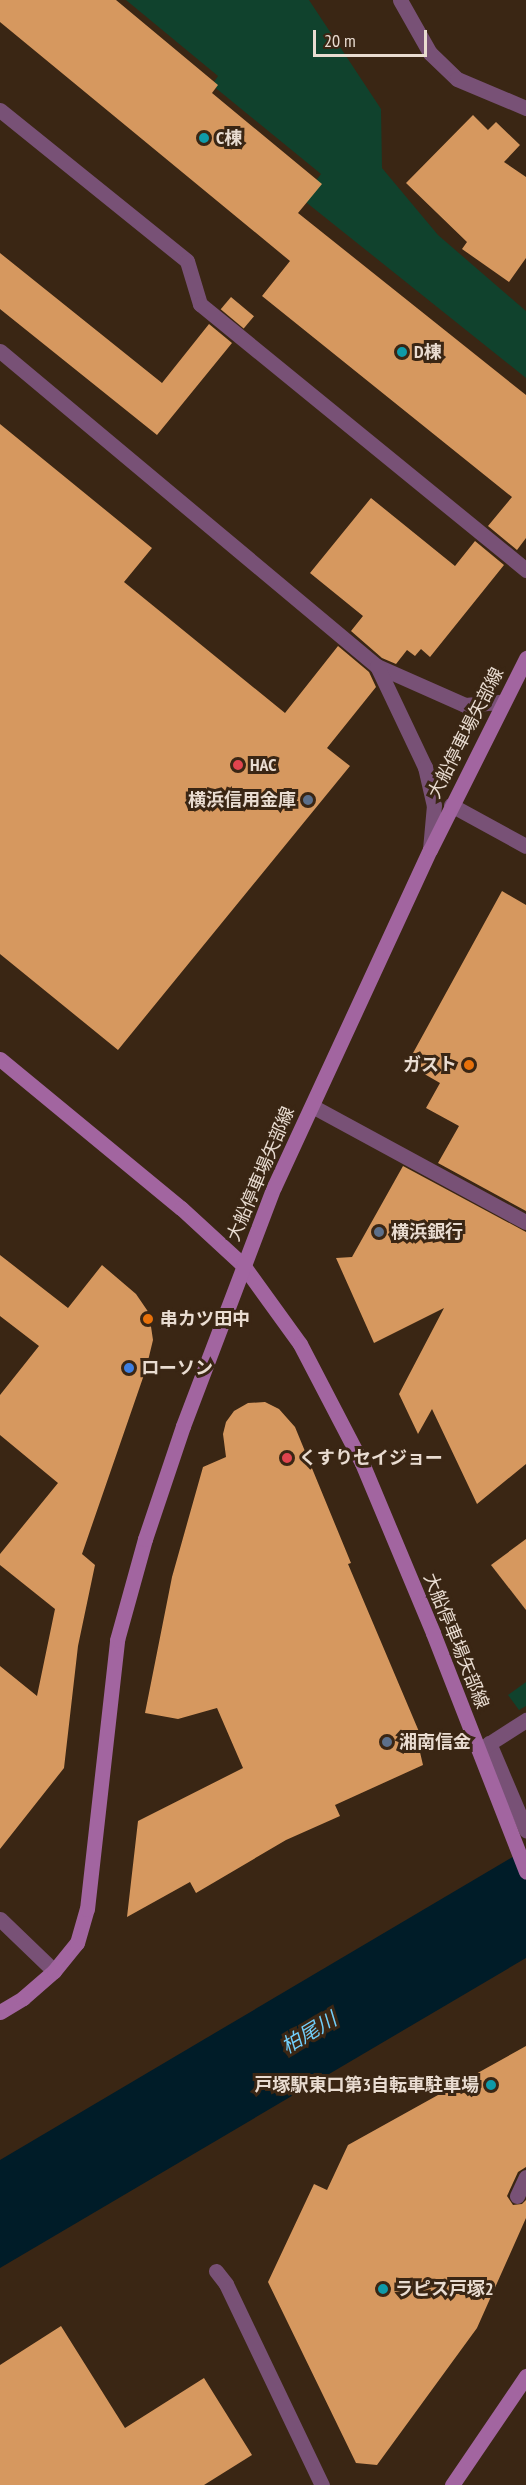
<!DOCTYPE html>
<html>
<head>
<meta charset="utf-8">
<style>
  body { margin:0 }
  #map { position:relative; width:526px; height:2485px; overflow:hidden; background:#3a2614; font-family:"PT Sans Narrow","Noto Sans JP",sans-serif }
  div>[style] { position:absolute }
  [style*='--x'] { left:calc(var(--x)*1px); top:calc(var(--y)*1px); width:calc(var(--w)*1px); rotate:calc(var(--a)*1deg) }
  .green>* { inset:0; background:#10422d }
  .water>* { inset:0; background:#001c28 }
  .building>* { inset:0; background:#d6985f; transform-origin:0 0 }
  .lane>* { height:15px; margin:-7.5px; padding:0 7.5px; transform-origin:7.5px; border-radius:7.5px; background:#785176 }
  .street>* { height:15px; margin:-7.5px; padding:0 7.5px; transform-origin:7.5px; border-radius:7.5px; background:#785176 }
  .secondary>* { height:15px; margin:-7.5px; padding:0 7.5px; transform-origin:7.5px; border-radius:7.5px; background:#a265a0 }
  .dots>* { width:16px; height:16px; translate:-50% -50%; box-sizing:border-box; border:3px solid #3a2614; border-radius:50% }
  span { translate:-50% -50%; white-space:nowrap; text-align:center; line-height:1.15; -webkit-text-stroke:6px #3a2614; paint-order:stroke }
  .poi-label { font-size:18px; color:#e9dcd1; font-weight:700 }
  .left { translate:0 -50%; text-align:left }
  .right { translate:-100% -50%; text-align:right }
  .street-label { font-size:18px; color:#e9dcd1 }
  .water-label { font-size:20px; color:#72cffb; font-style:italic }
  .scale { position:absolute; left:313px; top:30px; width:114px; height:27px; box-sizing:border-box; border:3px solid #e9dcd1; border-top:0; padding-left:8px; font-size:18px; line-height:21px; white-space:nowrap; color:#e9dcd1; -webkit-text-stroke:4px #3a2614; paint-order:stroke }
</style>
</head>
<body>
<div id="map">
  <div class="green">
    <i style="clip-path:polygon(126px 0,309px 0,381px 109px,382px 168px,438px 235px,526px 311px,526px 378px,302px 199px,321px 174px,212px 85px,218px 76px)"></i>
    <i style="clip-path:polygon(526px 1682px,526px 1706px,519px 1710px,508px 1695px)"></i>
  </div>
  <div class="water">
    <i style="clip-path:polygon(526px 1849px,526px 1958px,0 2268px,0 2160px)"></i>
  </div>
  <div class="building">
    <i style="clip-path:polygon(0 0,116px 0,218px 85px,212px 93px,322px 184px,298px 213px,526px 395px,526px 538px,517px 550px,488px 526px,512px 497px,262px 296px,290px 261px,0 22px)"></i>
    <i style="clip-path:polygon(473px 115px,488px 130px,496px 122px,520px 145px,504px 162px,526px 177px,526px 258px,509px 282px,462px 249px,467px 242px,406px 183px)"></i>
    <i style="clip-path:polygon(0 253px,162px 383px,209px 324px,232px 343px,157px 435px,0 309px)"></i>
    <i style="left:231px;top:297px;width:30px;height:16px;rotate:40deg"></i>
    <i style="clip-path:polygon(0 424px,152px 548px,124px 582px,285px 713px,338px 646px,369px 672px,376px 687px,327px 748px,350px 766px,118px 1050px,0 954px)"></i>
    <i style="clip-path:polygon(371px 498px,455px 566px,475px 541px,504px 565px,430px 657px,421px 649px,415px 656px,407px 650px,396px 664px,382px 658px,351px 631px,363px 616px,310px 573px)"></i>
    <i style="clip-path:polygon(502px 891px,526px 905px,526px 1211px,438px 1163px,459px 1126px,426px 1108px,440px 1083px,407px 1064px)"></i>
    <i style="clip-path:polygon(403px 1166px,526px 1232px,526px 1464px,477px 1504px,432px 1409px,418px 1434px,399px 1394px,444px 1308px,374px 1343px,336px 1258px,352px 1257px)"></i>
    <i style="clip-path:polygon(0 1255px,68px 1308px,102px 1265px,136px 1294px,149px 1313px,153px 1340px,146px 1369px,82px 1554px,95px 1565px,78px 1646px,64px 1768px,0 1849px,0 1666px,37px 1696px,55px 1609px,0 1565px,0 1554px,58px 1483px,0 1435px,0 1395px,39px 1346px,0 1316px)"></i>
    <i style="clip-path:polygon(265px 1402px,279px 1409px,295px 1427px,351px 1563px,348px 1564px,420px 1734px,419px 1748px,423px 1765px,335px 1805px,340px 1816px,286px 1840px,196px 1893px,190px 1882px,127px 1917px,138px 1821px,243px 1768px,217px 1708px,178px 1719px,145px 1713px,172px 1577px,203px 1467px,226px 1457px,223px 1434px,226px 1422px,234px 1411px,248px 1403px)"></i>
    <i style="clip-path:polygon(526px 1539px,526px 1610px,491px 1565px)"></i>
    <i style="clip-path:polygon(526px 2046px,526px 2167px,518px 2172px,507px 2196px,513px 2205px,522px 2204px,526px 2200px,526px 2218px,477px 2328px,377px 2465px,356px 2463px,268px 2282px,314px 2184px,327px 2190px,348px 2145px)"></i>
    <i style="clip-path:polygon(61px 2326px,125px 2428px,204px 2378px,252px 2455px,204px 2485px,0 2485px,0 2365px)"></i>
  </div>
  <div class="lane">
    <i style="--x:0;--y:110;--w:240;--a:38.9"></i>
    <i style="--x:187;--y:261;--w:45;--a:73.2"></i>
    <i style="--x:200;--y:304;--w:421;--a:39.2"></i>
    <i style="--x:0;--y:351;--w:491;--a:39.9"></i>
    <i style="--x:377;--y:666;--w:96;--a:23.9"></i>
    <i style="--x:465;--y:705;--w:37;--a:-5"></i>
    <i style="--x:377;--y:666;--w:112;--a:64.6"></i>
    <i style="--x:425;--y:767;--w:39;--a:77"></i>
    <i style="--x:434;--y:805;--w:44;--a:95.2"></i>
    <i style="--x:489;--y:1743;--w:95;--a:67"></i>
  </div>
  <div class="street">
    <i style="--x:400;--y:0;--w:61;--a:60.5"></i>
    <i style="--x:430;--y:53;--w:37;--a:44"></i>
    <i style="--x:457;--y:79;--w:75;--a:22.8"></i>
    <i style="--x:451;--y:805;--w:85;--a:28.7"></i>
    <i style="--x:312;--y:1106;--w:243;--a:28.5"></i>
    <i style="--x:479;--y:1750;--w:56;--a:-32.6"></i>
    <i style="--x:0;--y:1919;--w:75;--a:43.9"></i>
    <i style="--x:517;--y:2196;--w:21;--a:-65"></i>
    <i style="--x:216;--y:2271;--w:16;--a:52"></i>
    <i style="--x:226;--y:2284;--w:223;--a:64.5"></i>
  </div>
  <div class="secondary">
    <i style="--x:0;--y:1059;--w:234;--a:39.5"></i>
    <i style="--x:181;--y:1208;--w:84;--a:42.6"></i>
    <i style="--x:243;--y:1265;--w:97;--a:54.2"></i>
    <i style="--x:300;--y:1344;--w:134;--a:62.5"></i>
    <i style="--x:362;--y:1463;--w:184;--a:67.3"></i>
    <i style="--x:433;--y:1633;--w:256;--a:68.7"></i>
    <i style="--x:0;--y:2012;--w:27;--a:-31"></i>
    <i style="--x:23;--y:1998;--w:41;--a:-41.1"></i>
    <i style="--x:54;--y:1971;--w:36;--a:-51"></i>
    <i style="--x:77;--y:1943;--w:35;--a:-74"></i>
    <i style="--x:87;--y:1909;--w:271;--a:-83.6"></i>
    <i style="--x:117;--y:1640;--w:105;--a:-74.5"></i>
    <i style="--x:145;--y:1539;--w:119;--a:-71.4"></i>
    <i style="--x:183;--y:1426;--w:256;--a:-69.2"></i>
    <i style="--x:274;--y:1187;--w:371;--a:-65.2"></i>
    <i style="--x:430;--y:850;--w:215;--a:-63.4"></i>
    <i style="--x:452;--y:2485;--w:132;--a:-55.8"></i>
  </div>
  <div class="dots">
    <i style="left:204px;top:138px;background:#0f9aa8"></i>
    <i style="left:402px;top:352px;background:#0f9aa8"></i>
    <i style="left:238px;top:765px;background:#e0444e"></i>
    <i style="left:308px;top:800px;background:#5c6f8a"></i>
    <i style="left:469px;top:1065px;background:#e8710a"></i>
    <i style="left:379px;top:1232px;background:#5c6f8a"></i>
    <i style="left:148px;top:1319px;background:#e8710a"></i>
    <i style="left:129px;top:1368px;background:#3f7fe0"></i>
    <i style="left:287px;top:1458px;background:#e0444e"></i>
    <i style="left:387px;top:1742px;background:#5c6f8a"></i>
    <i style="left:491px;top:2085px;background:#0f9aa8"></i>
    <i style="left:383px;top:2289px;background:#0f9aa8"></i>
  </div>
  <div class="poi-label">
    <span class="left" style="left:216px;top:138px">C棟</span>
    <span class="left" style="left:414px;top:352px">D棟</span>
    <span class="left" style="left:250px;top:765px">HAC</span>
    <span class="right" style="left:296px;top:800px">横浜信用金庫</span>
    <span class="right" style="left:457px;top:1065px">ガスト</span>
    <span class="left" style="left:391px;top:1232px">横浜銀行</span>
    <span class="left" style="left:160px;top:1319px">串カツ田中</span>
    <span class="left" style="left:141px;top:1368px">ローソン</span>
    <span class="left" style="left:299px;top:1458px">くすりセイジョー</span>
    <span class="left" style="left:399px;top:1742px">湘南信金</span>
    <span class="right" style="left:479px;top:2085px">戸塚駅東口第3自転車駐車場</span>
    <span class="left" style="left:395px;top:2289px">ラピス戸塚2</span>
  </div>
  <div class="street-label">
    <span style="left:466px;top:733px;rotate:-63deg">大船停車場矢部線</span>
    <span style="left:261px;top:1174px;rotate:-67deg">大船停車場矢部線</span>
    <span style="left:456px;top:1641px;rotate:68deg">大船停車場矢部線</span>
  </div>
  <div class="water-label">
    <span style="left:309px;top:2033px;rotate:-31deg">柏尾川</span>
  </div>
  <div class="scale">20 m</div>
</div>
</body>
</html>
